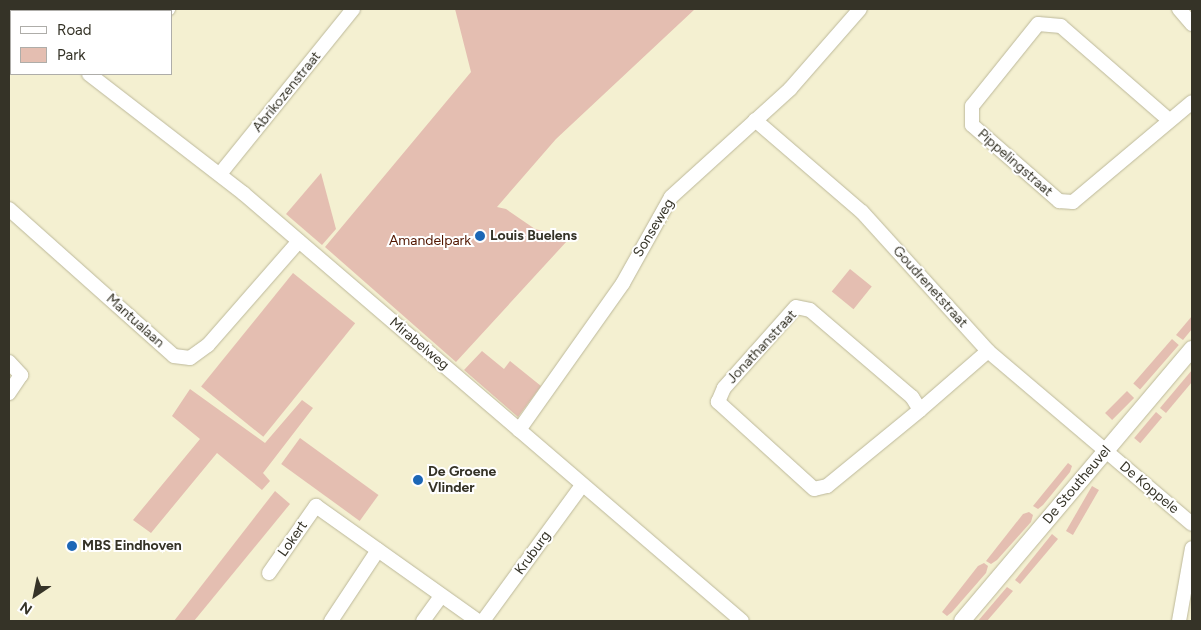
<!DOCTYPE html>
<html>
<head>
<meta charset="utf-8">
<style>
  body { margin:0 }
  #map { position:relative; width:1201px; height:630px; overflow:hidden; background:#f4f0d1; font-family:Figtree,sans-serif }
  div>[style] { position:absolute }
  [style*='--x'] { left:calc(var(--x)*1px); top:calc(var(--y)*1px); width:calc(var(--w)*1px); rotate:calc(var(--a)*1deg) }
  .green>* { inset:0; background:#e4beb1; transform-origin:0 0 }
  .roads { filter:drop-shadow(0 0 1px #bcb89a) drop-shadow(0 0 1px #bcb89a) }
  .minor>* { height:14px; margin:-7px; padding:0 7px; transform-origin:7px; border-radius:7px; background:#fff }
  .tertiary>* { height:16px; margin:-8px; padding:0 8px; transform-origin:8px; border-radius:8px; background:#fff }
  .dots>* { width:14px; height:14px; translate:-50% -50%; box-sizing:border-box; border:2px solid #fff; border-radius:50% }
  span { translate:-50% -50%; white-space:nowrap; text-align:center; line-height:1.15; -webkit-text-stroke:4px #fff; paint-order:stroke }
  .street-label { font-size:14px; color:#353327 }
  .poi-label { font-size:14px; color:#353327; font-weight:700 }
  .left { translate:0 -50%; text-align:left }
  .park-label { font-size:14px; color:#521700 }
  .frame { position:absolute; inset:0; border:10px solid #353327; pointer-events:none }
  .legend { position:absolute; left:10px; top:10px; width:162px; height:65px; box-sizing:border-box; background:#fff; border:1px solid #aeada9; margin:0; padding:6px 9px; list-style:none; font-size:15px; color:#353327 }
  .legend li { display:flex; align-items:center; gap:10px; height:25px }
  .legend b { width:25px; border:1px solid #aeada9 }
  .north { position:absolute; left:10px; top:570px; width:50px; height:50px; -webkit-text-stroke:4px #fff; paint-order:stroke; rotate:214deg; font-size:14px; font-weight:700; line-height:20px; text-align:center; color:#353327 }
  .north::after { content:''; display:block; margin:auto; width:18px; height:22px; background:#353327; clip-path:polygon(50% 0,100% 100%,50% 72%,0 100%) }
</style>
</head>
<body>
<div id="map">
  <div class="green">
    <i style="clip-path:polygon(455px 9px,695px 9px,556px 139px,497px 207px,506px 209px,535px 229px,560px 235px,567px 241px,456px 362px,325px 247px,471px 72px)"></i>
    <i style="clip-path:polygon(321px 173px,336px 229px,322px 245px,286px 214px)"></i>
    <i style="left:850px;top:269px;width:28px;height:29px;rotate:39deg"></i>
    <i style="left:293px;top:273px;width:80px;height:146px;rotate:39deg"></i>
    <i style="clip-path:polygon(1192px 316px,1192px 329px,1183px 340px,1176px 335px)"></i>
    <i style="left:1172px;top:339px;width:9px;height:59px;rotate:41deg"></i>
    <i style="clip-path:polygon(482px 351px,504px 369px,510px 361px,541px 386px,518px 417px,464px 370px)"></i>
    <i style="clip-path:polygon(1192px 370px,1192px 382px,1166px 413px,1160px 408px)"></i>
    <i style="clip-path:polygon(190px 389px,265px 443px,302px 400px,313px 408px,263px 473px,270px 481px,262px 490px,217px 453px,151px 533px,133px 520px,200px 439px,172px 416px)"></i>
    <i style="left:1127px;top:391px;width:10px;height:31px;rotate:45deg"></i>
    <i style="left:1156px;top:412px;width:8px;height:34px;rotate:40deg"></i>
    <i style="left:300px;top:438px;width:97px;height:32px;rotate:36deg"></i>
    <i style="clip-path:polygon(1068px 463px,1072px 466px,1070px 472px,1043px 505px,1038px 509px,1033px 506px)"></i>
    <i style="left:1092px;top:486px;width:8px;height:52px;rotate:30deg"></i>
    <i style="clip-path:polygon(275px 491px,290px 504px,194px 621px,174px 621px)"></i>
    <i style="clip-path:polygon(1029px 512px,1033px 515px,1031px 522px,997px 560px,991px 564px,986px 561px,1023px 514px)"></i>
    <i style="clip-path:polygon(1052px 534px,1058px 539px,1020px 584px,1015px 580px)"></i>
    <i style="clip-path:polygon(984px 563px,988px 566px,986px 573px,952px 612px,947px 616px,942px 612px,978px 566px)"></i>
    <i style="clip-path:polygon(1007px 587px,1013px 591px,987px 621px,978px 621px)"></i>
  </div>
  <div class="roads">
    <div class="minor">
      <i style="--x:1179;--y:9;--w:20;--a:49"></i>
      <i style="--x:165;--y:11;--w:4;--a:-34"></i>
      <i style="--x:9;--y:19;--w:2;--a:27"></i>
      <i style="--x:89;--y:74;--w:195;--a:37.7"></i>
      <i style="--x:243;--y:193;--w:657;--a:40.62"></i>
      <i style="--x:755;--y:120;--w:141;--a:40.7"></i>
      <i style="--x:862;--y:212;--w:188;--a:47.8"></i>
      <i style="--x:988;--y:351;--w:267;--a:40.3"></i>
      <i style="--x:1169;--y:120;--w:143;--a:-139"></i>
      <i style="--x:1061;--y:26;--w:23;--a:-175"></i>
      <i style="--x:1038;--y:24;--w:105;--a:128.8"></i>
      <i style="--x:972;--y:106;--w:19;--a:90"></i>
      <i style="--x:972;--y:125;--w:116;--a:41.1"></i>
      <i style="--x:1059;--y:201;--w:14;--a:4"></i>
      <i style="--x:1073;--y:202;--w:155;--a:-40"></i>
      <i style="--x:220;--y:174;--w:212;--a:-51.1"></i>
      <i style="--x:9;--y:209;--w:221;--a:41.7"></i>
      <i style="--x:174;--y:356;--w:16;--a:7"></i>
      <i style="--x:190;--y:358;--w:22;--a:-36"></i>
      <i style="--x:208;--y:345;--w:138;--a:-48.8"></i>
      <i style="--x:9;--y:362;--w:18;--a:47"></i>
      <i style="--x:21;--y:375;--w:22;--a:124"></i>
      <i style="--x:920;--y:410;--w:120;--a:140.7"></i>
      <i style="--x:827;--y:486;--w:13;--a:167"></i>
      <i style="--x:814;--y:489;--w:130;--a:-137.8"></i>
      <i style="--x:718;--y:402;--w:15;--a:-67"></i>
      <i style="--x:724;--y:388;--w:108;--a:-48.4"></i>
      <i style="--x:796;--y:307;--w:14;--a:12"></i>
      <i style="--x:810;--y:310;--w:134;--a:40.5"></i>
      <i style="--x:912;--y:397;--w:15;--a:58"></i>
      <i style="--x:920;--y:410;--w:90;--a:-40.9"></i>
      <i style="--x:519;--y:430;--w:180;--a:-54.7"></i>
      <i style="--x:623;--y:283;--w:98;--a:-60.8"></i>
      <i style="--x:671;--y:197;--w:161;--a:-42.2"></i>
      <i style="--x:790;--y:89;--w:106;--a:-48.8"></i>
      <i style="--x:269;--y:573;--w:82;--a:-55"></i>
      <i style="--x:316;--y:506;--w:199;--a:35.4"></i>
      <i style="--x:331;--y:621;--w:85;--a:-56.5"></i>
      <i style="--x:423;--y:621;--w:31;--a:-54"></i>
      <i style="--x:483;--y:621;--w:168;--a:-53.9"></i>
      <i style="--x:1179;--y:621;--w:74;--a:-79.9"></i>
    </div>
    <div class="tertiary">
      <i style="--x:962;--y:621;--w:356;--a:-49.8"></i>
    </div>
  </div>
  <div class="dots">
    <i style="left:480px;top:236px;background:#1c67b6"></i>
    <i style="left:418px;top:480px;background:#1c67b6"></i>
    <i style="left:72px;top:546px;background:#1c67b6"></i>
  </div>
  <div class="street-label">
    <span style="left:287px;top:92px;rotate:-51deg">Abrikozenstraat</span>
    <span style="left:1015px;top:163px;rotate:41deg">Pippelingstraat</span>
    <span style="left:654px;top:228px;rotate:-59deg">Sonseweg</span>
    <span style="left:930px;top:287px;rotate:48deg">Goudrenetstraat</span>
    <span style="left:135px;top:321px;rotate:42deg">Mantualaan</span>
    <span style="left:419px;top:344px;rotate:40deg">Mirabelweg</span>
    <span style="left:762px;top:347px;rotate:-47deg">Jonathanstraat</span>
    <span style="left:1077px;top:485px;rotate:-50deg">De Stoutheuvel</span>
    <span style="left:1149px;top:488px;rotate:40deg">De Koppele</span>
    <span style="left:293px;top:539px;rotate:-55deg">Lokert</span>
    <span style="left:533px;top:553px;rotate:-54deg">Kruburg</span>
  </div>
  <div class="poi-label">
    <span class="left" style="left:490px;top:236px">Louis Buelens</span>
    <span class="left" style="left:428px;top:480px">De Groene<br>Vlinder</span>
    <span class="left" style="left:82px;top:546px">MBS Eindhoven</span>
  </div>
  <div class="park-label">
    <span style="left:430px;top:241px">Amandelpark</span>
  </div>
  <div class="frame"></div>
  <ul class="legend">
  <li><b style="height:6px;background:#fff"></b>Road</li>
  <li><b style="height:14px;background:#e4beb1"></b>Park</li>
  </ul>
  <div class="north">N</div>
</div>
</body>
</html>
